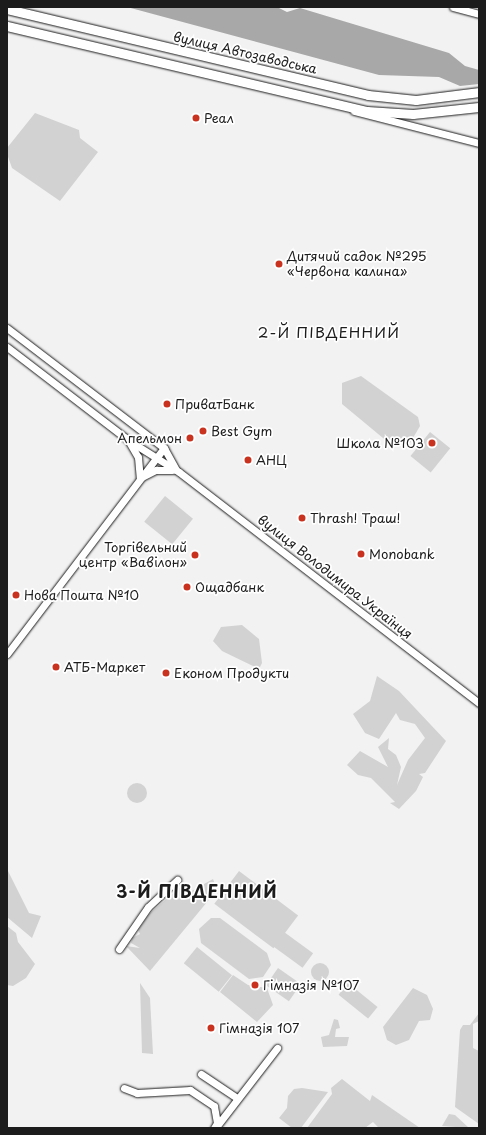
<!DOCTYPE html>
<html>
<head>
<meta charset="utf-8">
<style>
  body { margin:0 }
  #map { position:relative; width:486px; height:1135px; overflow:hidden; background:#f2f2f2; font-family:"Playpen Sans",sans-serif }
  div>[style] { position:absolute }
  [style*='--x'] { left:calc(var(--x)*1px); top:calc(var(--y)*1px); width:calc(var(--w)*1px); rotate:calc(var(--a)*1deg) }
  .green>* { inset:0; background:#d2d2d2; transform-origin:0 0 }
  .round { border-radius:50% }
  .water>* { inset:0; background:#a8a8a8 }
  .roads { filter:drop-shadow(0 0 1px #1c1c1c) drop-shadow(0 0 1px #1c1c1c) }
  .minor>* { height:7px; margin:-3.5px; padding:0 3.5px; transform-origin:3.5px; border-radius:3.5px; background:#fff }
  .major>* { height:9px; margin:-4.5px; padding:0 4.5px; transform-origin:4.5px; border-radius:4.5px; background:#fff }
  .dots>* { width:11px; height:11px; translate:-50% -50%; box-sizing:border-box; border:2px solid #fff; border-radius:50% }
  span { translate:-50% -50%; white-space:nowrap; text-align:center; line-height:1.15; -webkit-text-stroke:3.5px #fff; paint-order:stroke }
  .street-label { font-size:13px; color:#1c1c1c }
  .poi-label { font-size:13px; color:#1c1c1c }
  .left { translate:0 -50%; text-align:left }
  .right { translate:-100% -50%; text-align:right }
  .quarter-label { font-size:15px; color:#1c1c1c; letter-spacing:1px }
  .district-label { font-size:17px; color:#1c1c1c; font-weight:700; letter-spacing:1px }
  .frame { position:absolute; inset:0; border:8px solid #1c1c1c; pointer-events:none }
</style>
</head>
<body>
<div id="map">
  <div class="green">
    <i style="clip-path:polygon(35px 113px,79px 130px,80px 138px,98px 152px,60px 201px,12px 168px,7px 154px,7px 148px)"></i>
    <i style="clip-path:polygon(361px 376px,418px 417px,420px 426px,410px 443px,395px 446px,389px 443px,342px 404px,342px 383px)"></i>
    <i style="left:430px;top:432px;width:26px;height:31px;rotate:39deg"></i>
    <i style="left:165px;top:496px;width:36px;height:33px;rotate:39deg"></i>
    <i style="clip-path:polygon(242px 625px,259px 639px,262px 663px,259px 669px,222px 651px,213px 641px,221px 627px)"></i>
    <i style="clip-path:polygon(377px 676px,399px 691px,446px 741px,425px 773px,419px 774px,423px 777px,416px 791px,399px 809px,390px 803px,395px 802px,371px 778px,358px 775px,347px 765px,360px 751px,388px 767px,378px 747px,389px 738px,388px 749px,396px 755px,401px 767px,397px 785px,408px 760px,425px 738px,415px 724px,400px 720px,396px 713px,379px 739px,365px 733px,353px 714px,370px 701px)"></i>
    <i class="round" style="left:127px;top:783px;width:20px;height:20px"></i>
    <i style="clip-path:polygon(7px 869px,29px 913px,41px 916px,32px 938px,7px 917px)"></i>
    <i style="left:239px;top:871px;width:74px;height:41px;rotate:37deg"></i>
    <i style="clip-path:polygon(213px 879px,217px 890px,150px 971px,126px 946px,140px 948px,131px 943px,132px 938px,140px 934px,138px 930px,149px 914px,184px 884px,181px 897px)"></i>
    <i style="clip-path:polygon(211px 918px,220px 918px,267px 953px,271px 965px,263px 977px,249px 979px,201px 943px,199px 929px)"></i>
    <i style="clip-path:polygon(7px 926px,16px 933px,18px 942px,35px 964px,26px 978px,13px 986px,7px 985px)"></i>
    <i style="left:284px;top:932px;width:36px;height:18px;rotate:36deg"></i>
    <i style="left:197px;top:947px;width:45px;height:21px;rotate:39deg"></i>
    <i class="round" style="left:311px;top:963px;width:18px;height:18px"></i>
    <i style="left:278px;top:968px;width:28px;height:21px;rotate:35deg"></i>
    <i style="clip-path:polygon(233px 975px,248px 985px,267px 988px,273px 1005px,257px 1022px,220px 992px)"></i>
    <i style="clip-path:polygon(140px 983px,150px 998px,153px 1054px,142px 1053px)"></i>
    <i style="left:348px;top:983px;width:38px;height:15px;rotate:39deg"></i>
    <i style="clip-path:polygon(413px 988px,427px 995px,433px 1009px,430px 1020px,419px 1021px,409px 1040px,396px 1045px,387px 1040px,383px 1027px)"></i>
    <i style="clip-path:polygon(479px 1013px,479px 1021px,473px 1024px,473px 1048px,479px 1051px,479px 1124px,455px 1107px,460px 1030px,463px 1025px,470px 1025px)"></i>
    <i style="clip-path:polygon(334px 1019px,338px 1020px,340px 1028px,336px 1029px,335px 1037px,349px 1037px,347px 1046px,323px 1047px,321px 1037px,329px 1035px)"></i>
    <i style="clip-path:polygon(342px 1079px,370px 1101px,372px 1095px,420px 1128px,379px 1128px,373px 1122px,365px 1128px,307px 1128px,332px 1094px,331px 1088px)"></i>
    <i style="clip-path:polygon(302px 1088px,328px 1092px,301px 1128px,292px 1128px,279px 1118px,287px 1108px,288px 1096px,294px 1089px)"></i>
    <i style="clip-path:polygon(449px 1114px,455px 1115px,469px 1128px,442px 1126px)"></i>
  </div>
  <div class="water">
    <i style="clip-path:polygon(127px 7px,277px 7px,287px 12px,300px 8px,449px 53px,465px 66px,479px 70px,479px 84px,460px 86px,439px 77px,379px 75px)"></i>
  </div>
  <div class="roads">
    <div class="minor">
      <i style="--x:453;--y:7;--w:27;--a:15"></i>
      <i style="--x:354;--y:111;--w:129;--a:14.4"></i>
      <i style="--x:7;--y:328;--w:198;--a:37.4"></i>
      <i style="--x:164;--y:448;--w:25;--a:61"></i>
      <i style="--x:7;--y:347;--w:153;--a:37.5"></i>
      <i style="--x:128;--y:440;--w:20;--a:60"></i>
      <i style="--x:138;--y:457;--w:21;--a:85"></i>
      <i style="--x:128;--y:440;--w:60;--a:32.1"></i>
      <i style="--x:179;--y:472;--w:379;--a:37.6"></i>
      <i style="--x:142;--y:477;--w:16;--a:-27"></i>
      <i style="--x:156;--y:470;--w:16;--a:0"></i>
      <i style="--x:7;--y:654;--w:259;--a:-52.7"></i>
      <i style="--x:119;--y:949;--w:51;--a:-55.4"></i>
      <i style="--x:148;--y:907;--w:40;--a:-43"></i>
      <i style="--x:201;--y:1074;--w:43;--a:33.7"></i>
      <i style="--x:124;--y:1088;--w:14;--a:21"></i>
      <i style="--x:137;--y:1093;--w:53;--a:-3.2"></i>
      <i style="--x:190;--y:1090;--w:29;--a:34"></i>
      <i style="--x:214;--y:1106;--w:17;--a:80"></i>
      <i style="--x:217;--y:1123;--w:6;--a:121"></i>
      <i style="--x:216;--y:1127;--w:100;--a:-52.3"></i>
    </div>
    <div class="major">
      <i style="--x:7;--y:9;--w:371;--a:13.4"></i>
      <i style="--x:368;--y:95;--w:48;--a:5.9"></i>
      <i style="--x:416;--y:100;--w:64;--a:-7.2"></i>
      <i style="--x:7;--y:26;--w:370;--a:13.3"></i>
      <i style="--x:367;--y:111;--w:46;--a:3.7"></i>
      <i style="--x:413;--y:114;--w:66;--a:-6.1"></i>
    </div>
  </div>
  <div class="dots">
    <i style="left:196px;top:118px;background:#c8321e"></i>
    <i style="left:279px;top:264px;background:#c8321e"></i>
    <i style="left:167px;top:404px;background:#c8321e"></i>
    <i style="left:203px;top:431px;background:#c8321e"></i>
    <i style="left:190px;top:438px;background:#c8321e"></i>
    <i style="left:432px;top:443px;background:#c8321e"></i>
    <i style="left:248px;top:460px;background:#c8321e"></i>
    <i style="left:302px;top:518px;background:#c8321e"></i>
    <i style="left:361px;top:554px;background:#c8321e"></i>
    <i style="left:195px;top:555px;background:#c8321e"></i>
    <i style="left:187px;top:587px;background:#c8321e"></i>
    <i style="left:16px;top:595px;background:#c8321e"></i>
    <i style="left:56px;top:667px;background:#c8321e"></i>
    <i style="left:166px;top:673px;background:#c8321e"></i>
    <i style="left:255px;top:985px;background:#c8321e"></i>
    <i style="left:211px;top:1028px;background:#c8321e"></i>
  </div>
  <div class="street-label">
    <span style="left:245px;top:53px;rotate:13deg">вулиця Автозаводська</span>
    <span style="left:335px;top:577px;rotate:38deg">вулиця Володимира Українця</span>
  </div>
  <div class="poi-label">
    <span class="left" style="left:204px;top:118px">Реал</span>
    <span class="left" style="left:287px;top:264px">Дитячий садок №295<br>«Червона калина»</span>
    <span class="left" style="left:175px;top:404px">ПриватБанк</span>
    <span class="left" style="left:211px;top:431px">Best Gym</span>
    <span class="right" style="left:182px;top:438px">Апельмон</span>
    <span class="right" style="left:424px;top:443px">Школа №103</span>
    <span class="left" style="left:256px;top:460px">АНЦ</span>
    <span class="left" style="left:310px;top:518px">Thrash! Траш!</span>
    <span class="right" style="left:187px;top:555px">Торгівельний<br>центр «Вавілон»</span>
    <span class="left" style="left:369px;top:554px">Monobank</span>
    <span class="left" style="left:195px;top:587px">Ощадбанк</span>
    <span class="left" style="left:24px;top:595px">Нова Пошта №10</span>
    <span class="left" style="left:64px;top:667px">АТБ-Маркет</span>
    <span class="left" style="left:174px;top:673px">Економ Продукти</span>
    <span class="left" style="left:263px;top:985px">Гімназія №107</span>
    <span class="left" style="left:219px;top:1028px">Гімназія 107</span>
  </div>
  <div class="quarter-label">
    <span style="left:329px;top:332px">2-Й ПІВДЕННИЙ</span>
  </div>
  <div class="district-label">
    <span style="left:197px;top:892px">3-Й ПІВДЕННИЙ</span>
  </div>
  <div class="frame"></div>
</div>
</body>
</html>
